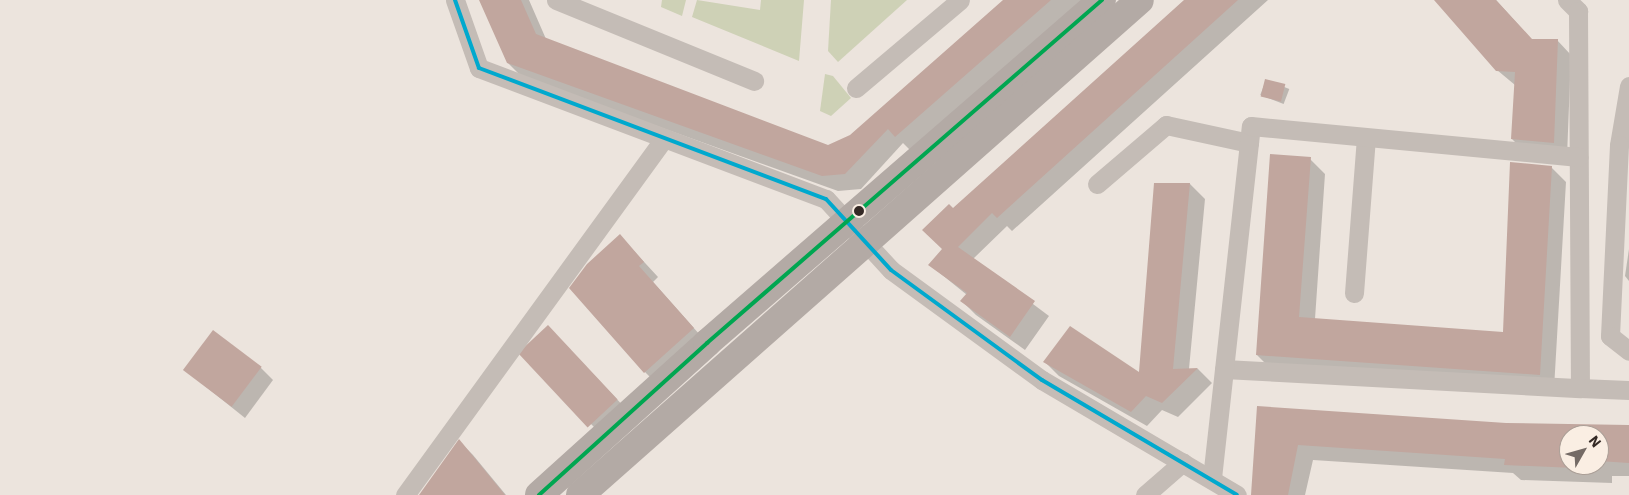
<!DOCTYPE html>
<html>
<head>
<meta charset="utf-8">
<style>
  body { margin:0 }
  #map { position:relative; width:1629px; height:495px; overflow:hidden; background:#ece4dd; font-family:"IBM Plex Sans",sans-serif }
  div>[style] { position:absolute }
  [style*='--x'] { left:calc(var(--x)*1px); top:calc(var(--y)*1px); width:calc(var(--w)*1px); rotate:calc(var(--a)*1deg) }
  .green>* { inset:0; background:#ced1b6 }
  .shadow>* { inset:0; background:#0003; transform-origin:0 0 }
  .building>* { inset:0; background:#c1a69e; transform-origin:0 0 }
  .street>* { height:19px; margin:-9.5px; padding:0 9.5px; transform-origin:9.5px; border-radius:9.5px; background:#c4bcb6 }
  .primary>* { height:28px; margin:-14px; padding:0 14px; transform-origin:14px; border-radius:14px; background:#b3aaa5 }
  .bus-1>* { height:4px; margin:-2px; padding:0 2px; transform-origin:2px; border-radius:2px; background:#00a9ce }
  .bus-2>* { height:4px; margin:-2px; padding:0 2px; transform-origin:2px; border-radius:2px; background:#00a651 }
  .dots>* { width:14px; height:14px; translate:-50% -50%; box-sizing:border-box; border:2px solid #faeee3; border-radius:50% }
  span { translate:-50% -50%; white-space:nowrap; text-align:center; line-height:1.15; -webkit-text-stroke:4px #faeee3; paint-order:stroke }
  .north { position:absolute; left:1559px; top:425px; width:50px; height:50px; box-sizing:border-box; background:#faeee3; border:1px solid #ab9f97; border-radius:50%; rotate:52deg; font-size:14px; font-weight:700; line-height:20px; text-align:center; color:#342925 }
  .north::after { content:''; display:block; margin:auto; width:18px; height:22px; background:#746a65; clip-path:polygon(50% 0,100% 100%,50% 72%,0 100%) }
</style>
</head>
<body>
<div id="map">
  <div class="green">
    <i style="clip-path:polygon(662px 0,686px 0,682px 16px,661px 7px)"></i>
    <i style="clip-path:polygon(697px 0,760px 10px,761px 0,804px 0,799px 61px,692px 17px)"></i>
    <i style="clip-path:polygon(831px 0,907px 0,838px 62px,828px 51px)"></i>
    <i style="clip-path:polygon(825px 74px,833px 76px,851px 98px,831px 116px,820px 111px)"></i>
  </div>
  <div class="shadow">
    <i style="clip-path:polygon(480px 0,529px 0,546px 39px,828px 146px,851px 136px,1005px 0,1082px 0,911px 151px,903px 143px,861px 189px,838px 191px,523px 78px,508px 63px)"></i>
    <i style="clip-path:polygon(1185px 0,1268px 0,1012px 231px,1007px 226px,973px 259px,1049px 316px,1025px 350px,976px 315px,962px 301px,967px 295px,930px 265px,944px 249px,953px 210px)"></i>
    <i style="clip-path:polygon(1441px 0,1496px 0,1532px 40px,1557px 40px,1571px 55px,1567px 157px,1526px 153px,1512px 139px,1515px 85px,1497px 70px)"></i>
    <i style="left:1266px;top:80px;width:25px;height:16px;rotate:21deg"></i>
    <i style="clip-path:polygon(1310px 159px,1325px 174px,1315px 319px,1504px 333px,1551px 167px,1566px 182px,1554px 389px,1272px 370px,1257px 355px)"></i>
    <i style="clip-path:polygon(1155px 184px,1190px 184px,1205px 199px,1189px 369px,1198px 369px,1212px 383px,1178px 417px,1162px 410px,1147px 426px,1059px 376px,1044px 361px,1140px 374px)"></i>
    <i style="clip-path:polygon(1629px 249px,1629px 281px,1625px 276px)"></i>
    <i style="clip-path:polygon(634px 251px,658px 277px,653px 282px,708px 344px,660px 387px,645px 372px)"></i>
    <i style="clip-path:polygon(560px 339px,629px 412px,603px 436px,522px 355px)"></i>
    <i style="clip-path:polygon(261px 368px,273px 380px,245px 418px,185px 370px)"></i>
    <i style="clip-path:polygon(evenodd,1258px 407px,1506px 424px,1629px 426px,1629px 476px,1612px 476px,1612px 483px,1521px 480px,1513px 473px,1313px 460px,1305px 495px,1252px 495px,1258px 407px,1569px 435px,1599px 435px,1599px 465px,1569px 465px,1569px 435px)"></i>
    <i style="clip-path:polygon(459px 441px,473px 455px,506px 495px,420px 495px)"></i>
  </div>
  <div class="building">
    <i style="clip-path:polygon(479px 0,521px 0,536px 34px,828px 145px,850px 135px,1003px 0,1051px 0,895px 137px,888px 129px,845px 174px,822px 176px,507px 63px)"></i>
    <i style="clip-path:polygon(1184px 0,1238px 0,997px 218px,992px 213px,958px 247px,1035px 301px,1010px 337px,960px 301px,967px 293px,928px 265px,942px 249px,922px 230px,949px 204px,953px 208px)"></i>
    <i style="clip-path:polygon(1434px 0,1496px 0,1532px 39px,1558px 39px,1554px 143px,1511px 139px,1515px 72px,1496px 71px)"></i>
    <i style="left:1265px;top:79px;width:21px;height:18px;rotate:14deg"></i>
    <i style="clip-path:polygon(1270px 154px,1311px 157px,1299px 317px,1503px 332px,1510px 162px,1552px 166px,1540px 375px,1256px 355px)"></i>
    <i style="clip-path:polygon(1154px 183px,1190px 183px,1173px 369px,1198px 368px,1162px 403px,1146px 396px,1131px 412px,1043px 362px,1070px 326px,1139px 372px)"></i>
    <i style="clip-path:polygon(620px 234px,644px 262px,639px 266px,694px 328px,644px 373px,569px 288px,587px 264px)"></i>
    <i style="left:548px;top:325px;width:102px;height:41px;rotate:47deg"></i>
    <i style="left:213px;top:330px;width:61px;height:50px;rotate:37deg"></i>
    <i style="clip-path:polygon(1257px 406px,1506px 423px,1629px 425px,1629px 463px,1599px 461px,1599px 435px,1569px 435px,1569px 465px,1597px 465px,1597px 469px,1504px 465px,1505px 459px,1298px 445px,1288px 495px,1251px 495px)"></i>
    <i style="clip-path:polygon(459px 439px,505px 495px,419px 495px)"></i>
  </div>
  <div class="street">
    <i style="--x:455;--y:0;--w:72;--a:70.6"></i>
    <i style="--x:479;--y:68;--w:371;--a:20.7"></i>
    <i style="--x:826;--y:199;--w:96;--a:47.5"></i>
    <i style="--x:891;--y:270;--w:187;--a:36.1"></i>
    <i style="--x:1042;--y:380;--w:226;--a:30.5"></i>
    <i style="--x:556;--y:0;--w:214;--a:22.2"></i>
    <i style="--x:1567;--y:0;--w:16;--a:45"></i>
    <i style="--x:1578;--y:11;--w:377;--a:89.7"></i>
    <i style="--x:1580;--y:388;--w:49;--a:2.3"></i>
    <i style="--x:1629;--y:86;--w:60;--a:99.6"></i>
    <i style="--x:1619;--y:145;--w:191;--a:92.7"></i>
    <i style="--x:1610;--y:336;--w:24;--a:38"></i>
    <i style="--x:856;--y:88;--w:136;--a:-40.2"></i>
    <i style="--x:1097;--y:184;--w:91;--a:-40.5"></i>
    <i style="--x:1166;--y:125;--w:85;--a:12.2"></i>
    <i style="--x:1354;--y:293;--w:155;--a:-85.6"></i>
    <i style="--x:1224;--y:369;--w:357;--a:3.1"></i>
    <i style="--x:1212;--y:478;--w:354;--a:-83.7"></i>
    <i style="--x:1251;--y:126;--w:329;--a:5.4"></i>
    <i style="--x:405;--y:495;--w:441;--a:-54"></i>
    <i style="--x:1145;--y:495;--w:50;--a:-41"></i>
  </div>
  <div class="primary">
    <i style="--x:539;--y:495;--w:227;--a:-42.1"></i>
    <i style="--x:707;--y:343;--w:523;--a:-40.97"></i>
    <i style="--x:580;--y:495;--w:747;--a:-41.47"></i>
  </div>
  <div class="bus-1">
    <i style="--x:455;--y:0;--w:72;--a:70.6"></i>
    <i style="--x:479;--y:68;--w:371;--a:20.7"></i>
    <i style="--x:826;--y:199;--w:96;--a:47.5"></i>
    <i style="--x:891;--y:270;--w:187;--a:36.1"></i>
    <i style="--x:1042;--y:380;--w:226;--a:30.5"></i>
  </div>
  <div class="bus-2">
    <i style="--x:539;--y:495;--w:227;--a:-42.1"></i>
    <i style="--x:707;--y:343;--w:523;--a:-40.97"></i>
  </div>
  <div class="dots">
    <i style="left:859px;top:211px;background:#342925"></i>
  </div>
  <div class="north">N</div>
</div>
</body>
</html>
